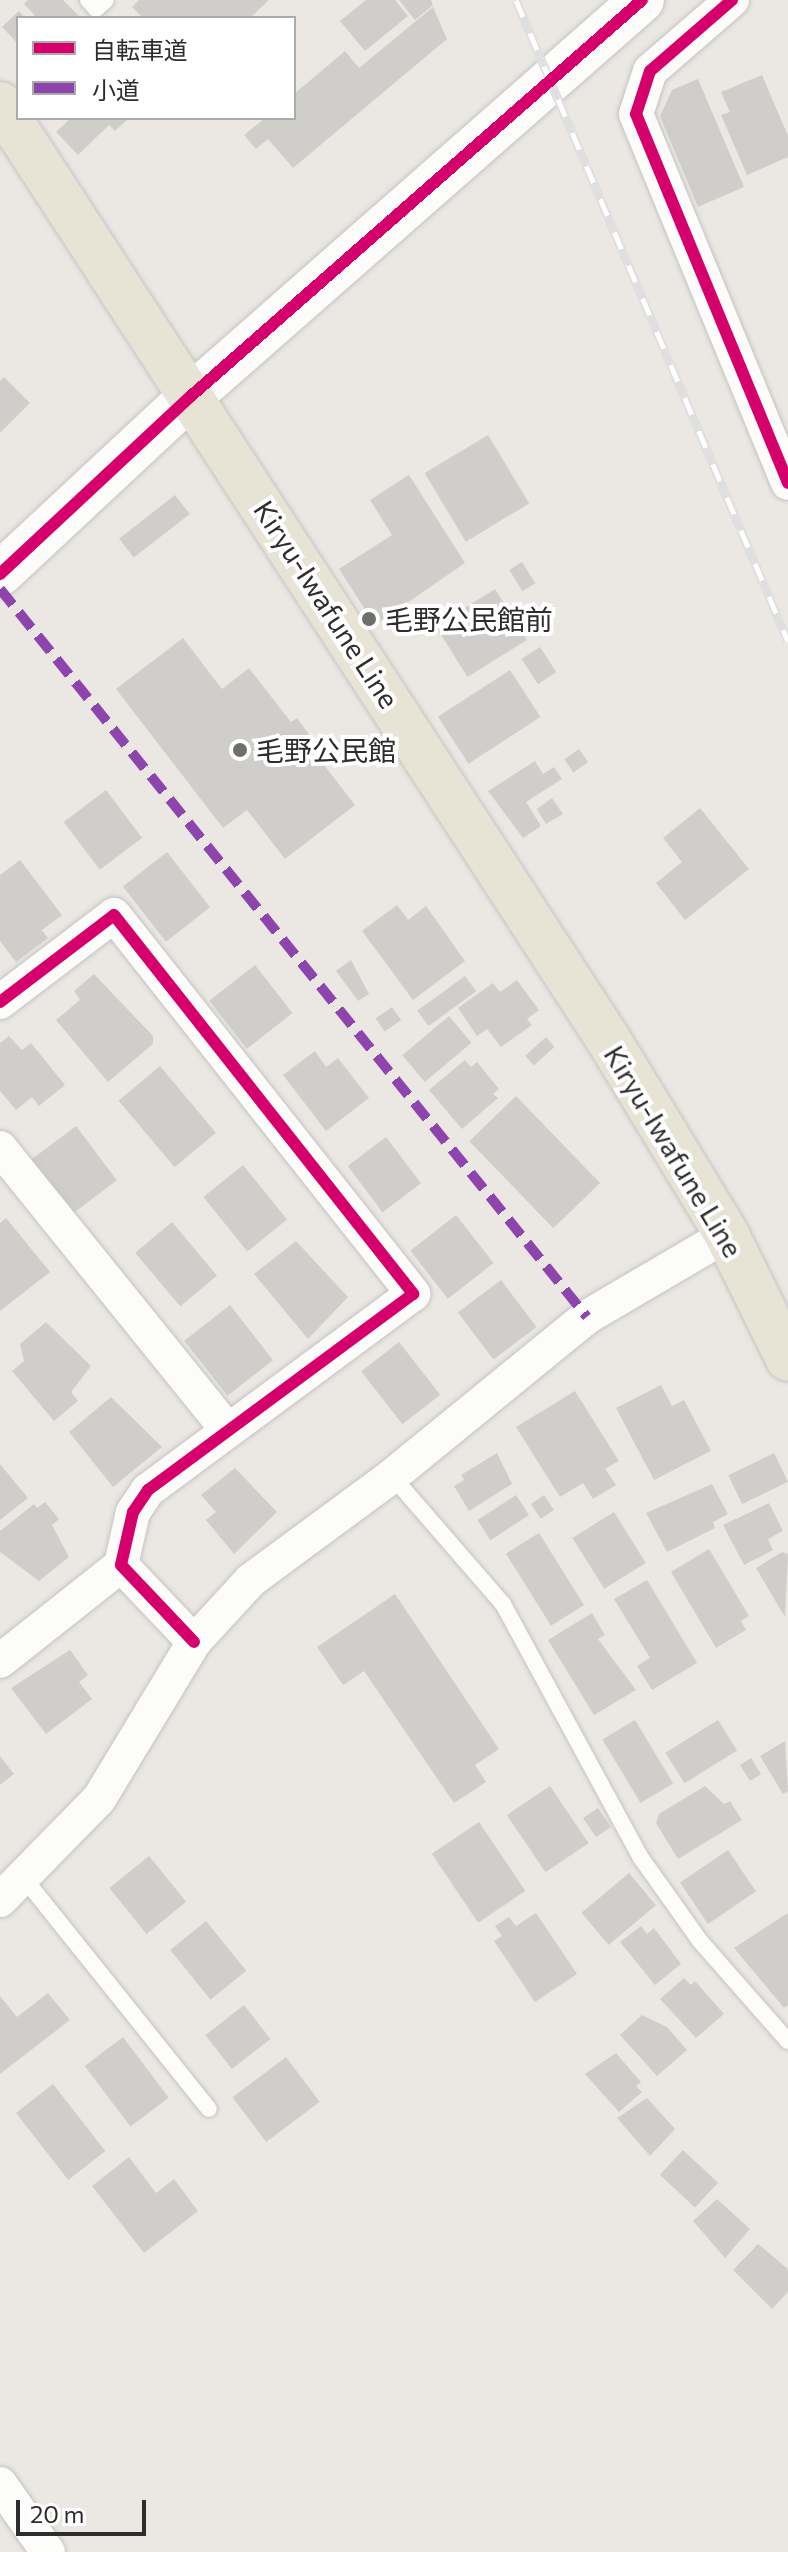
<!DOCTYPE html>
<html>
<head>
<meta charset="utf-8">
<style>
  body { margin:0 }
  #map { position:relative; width:788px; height:2552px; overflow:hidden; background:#ebe8e4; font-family:Commissioner,"Noto Sans JP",sans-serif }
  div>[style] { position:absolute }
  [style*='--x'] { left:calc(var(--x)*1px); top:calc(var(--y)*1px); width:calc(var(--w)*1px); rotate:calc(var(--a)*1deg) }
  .building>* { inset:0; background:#d0cecb; transform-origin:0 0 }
  .roads { filter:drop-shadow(0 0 2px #c5c4c3) drop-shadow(0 0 2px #c5c4c3) }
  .lane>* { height:16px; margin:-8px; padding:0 8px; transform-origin:8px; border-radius:8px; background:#fcfcfb }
  .street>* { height:34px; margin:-17px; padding:0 17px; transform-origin:17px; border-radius:17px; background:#fcfcfb }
  .secondary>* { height:44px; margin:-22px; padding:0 22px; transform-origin:22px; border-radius:22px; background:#fcfcfb }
  .primary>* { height:44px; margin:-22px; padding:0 22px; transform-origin:22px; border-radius:22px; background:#e7e4d6 }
  .rail>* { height:9px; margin-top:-4.5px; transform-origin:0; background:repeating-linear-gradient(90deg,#fff 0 18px,#dfdfe0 0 36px); box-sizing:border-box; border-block:2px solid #dfdfe0 }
  .quiet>* { height:10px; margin-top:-5px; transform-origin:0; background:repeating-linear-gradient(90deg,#8e44ad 0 20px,transparent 0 30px) }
  .cycleway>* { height:12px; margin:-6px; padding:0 6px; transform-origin:6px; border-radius:6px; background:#d6006c }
  .dots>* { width:22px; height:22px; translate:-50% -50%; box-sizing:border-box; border:4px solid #fff; border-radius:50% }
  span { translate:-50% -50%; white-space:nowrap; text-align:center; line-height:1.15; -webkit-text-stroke:8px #fff; paint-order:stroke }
  .street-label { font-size:28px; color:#2d2d2d }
  .poi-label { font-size:28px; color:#2d2d2d }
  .left { translate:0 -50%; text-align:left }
  .legend { position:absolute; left:16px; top:16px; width:280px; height:104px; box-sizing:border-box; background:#fff; border:2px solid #ababab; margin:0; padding:10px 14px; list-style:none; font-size:24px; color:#2d2d2d }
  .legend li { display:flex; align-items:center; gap:16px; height:40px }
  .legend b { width:40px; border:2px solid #ababab }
  .scale { position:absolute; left:16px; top:2500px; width:130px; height:36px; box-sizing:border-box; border:4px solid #2d2d2d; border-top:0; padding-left:10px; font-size:24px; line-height:28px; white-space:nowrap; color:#2d2d2d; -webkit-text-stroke:6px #fff; paint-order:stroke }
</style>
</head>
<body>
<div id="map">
  <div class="building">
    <i style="clip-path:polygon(28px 0,63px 0,79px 16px,37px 18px,24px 4px)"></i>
    <i style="clip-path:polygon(139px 0,269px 0,250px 18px,143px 18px,132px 7px)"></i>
    <i style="clip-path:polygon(366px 0,395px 0,408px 16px,365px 51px,340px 21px)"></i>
    <i style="clip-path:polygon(399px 0,431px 0,433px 5px,415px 20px)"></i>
    <i style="clip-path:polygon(433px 7px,447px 39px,293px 168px,268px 139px,256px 149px,244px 135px,265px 118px,294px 118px,294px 94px,345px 51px,359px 68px)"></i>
    <i style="clip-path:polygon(19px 11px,25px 18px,18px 18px,18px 44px,2px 27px)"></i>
    <i style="clip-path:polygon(762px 75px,788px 136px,788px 157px,747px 175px,721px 115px,730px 112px,721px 92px)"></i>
    <i style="clip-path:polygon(698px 79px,744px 187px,698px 207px,660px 116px,672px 90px)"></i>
    <i style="clip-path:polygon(71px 118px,129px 118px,115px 131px,109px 125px,78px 155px,56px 132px)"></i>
    <i style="clip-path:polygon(4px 377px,30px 403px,0 433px,0 381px)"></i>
    <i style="left:488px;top:435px;width:80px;height:74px;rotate:59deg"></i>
    <i style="clip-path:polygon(409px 475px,465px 563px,375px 625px,339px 569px,392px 535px,370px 500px)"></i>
    <i style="left:175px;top:495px;width:24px;height:71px;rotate:52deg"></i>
    <i style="left:522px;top:562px;width:25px;height:15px;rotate:58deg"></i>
    <i style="left:495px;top:589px;width:60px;height:70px;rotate:58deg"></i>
    <i style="clip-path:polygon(183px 638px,222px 689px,249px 668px,291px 722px,297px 718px,319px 748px,314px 752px,355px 805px,285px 859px,247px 810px,223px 828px,116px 689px)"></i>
    <i style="left:540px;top:647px;width:30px;height:22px;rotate:57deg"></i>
    <i style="left:510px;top:670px;width:56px;height:86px;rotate:57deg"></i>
    <i style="left:579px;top:749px;width:16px;height:18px;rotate:55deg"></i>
    <i style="clip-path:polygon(535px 761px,543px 774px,554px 767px,562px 779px,526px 802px,541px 826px,523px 838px,488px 791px)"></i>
    <i style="left:106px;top:790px;width:60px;height:53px;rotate:53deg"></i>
    <i style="clip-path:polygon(552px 798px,563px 814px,546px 824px,537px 809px)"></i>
    <i style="clip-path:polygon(700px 808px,749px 869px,685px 920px,656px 883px,682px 862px,663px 838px)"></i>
    <i style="left:167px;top:852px;width:70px;height:56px;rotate:52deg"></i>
    <i style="clip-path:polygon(20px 860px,62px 915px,42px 930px,48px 938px,16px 962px,0 941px,0 875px)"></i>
    <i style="clip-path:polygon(397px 905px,408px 920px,426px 906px,465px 961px,413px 1000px,362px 931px)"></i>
    <i style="clip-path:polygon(351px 960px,369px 994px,358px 1001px,336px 971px)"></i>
    <i style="left:255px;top:965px;width:61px;height:58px;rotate:52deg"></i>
    <i style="clip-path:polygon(94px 974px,153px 1036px,153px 1044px,108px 1082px,56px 1020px,80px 1000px,74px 991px)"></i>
    <i style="left:465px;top:976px;width:19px;height:59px;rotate:54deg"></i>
    <i style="clip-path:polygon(517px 980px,539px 1010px,527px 1019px,532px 1025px,501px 1047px,487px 1029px,477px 1036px,458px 1008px,493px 983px,500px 992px)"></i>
    <i style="left:392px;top:1007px;width:16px;height:20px;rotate:55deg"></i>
    <i style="left:449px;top:1016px;width:35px;height:61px;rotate:50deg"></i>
    <i style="clip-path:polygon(9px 1036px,22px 1050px,31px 1043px,65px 1085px,39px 1106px,32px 1097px,16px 1110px,0 1091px,0 1043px)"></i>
    <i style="left:546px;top:1037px;width:13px;height:28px;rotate:48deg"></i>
    <i style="clip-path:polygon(315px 1051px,326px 1067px,338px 1058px,369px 1098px,326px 1131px,283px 1075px)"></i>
    <i style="clip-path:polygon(465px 1060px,471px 1067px,477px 1062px,499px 1089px,493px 1094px,498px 1098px,462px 1129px,429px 1090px)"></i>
    <i style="left:160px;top:1066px;width:87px;height:54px;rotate:50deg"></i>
    <i style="left:516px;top:1096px;width:121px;height:65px;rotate:46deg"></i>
    <i style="left:76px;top:1126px;width:68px;height:57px;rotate:53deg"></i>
    <i style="left:386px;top:1137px;width:58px;height:48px;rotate:53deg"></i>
    <i style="left:243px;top:1165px;width:70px;height:51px;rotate:51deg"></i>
    <i style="left:456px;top:1215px;width:61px;height:58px;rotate:52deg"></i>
    <i style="clip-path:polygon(6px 1218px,50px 1272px,0 1311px,0 1223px)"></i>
    <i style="left:172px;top:1222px;width:70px;height:48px;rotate:50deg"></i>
    <i style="clip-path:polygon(296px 1241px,348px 1297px,308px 1339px,254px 1274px)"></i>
    <i style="left:501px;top:1280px;width:59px;height:54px;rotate:53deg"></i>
    <i style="left:230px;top:1305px;width:70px;height:58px;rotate:52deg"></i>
    <i style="clip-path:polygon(46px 1322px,91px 1366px,71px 1392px,78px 1401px,54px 1421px,12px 1371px,24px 1361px,20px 1344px)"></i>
    <i style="left:399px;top:1342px;width:67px;height:48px;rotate:52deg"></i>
    <i style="clip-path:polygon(661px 1385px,672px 1406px,684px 1400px,711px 1451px,654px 1480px,616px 1408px)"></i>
    <i style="clip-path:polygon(575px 1391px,619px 1461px,605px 1469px,616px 1485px,593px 1499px,583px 1483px,560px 1497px,516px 1427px)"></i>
    <i style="clip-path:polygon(111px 1397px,162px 1447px,113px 1487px,69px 1432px)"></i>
    <i style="clip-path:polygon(497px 1453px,512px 1484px,469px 1511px,454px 1486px,464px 1480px,461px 1475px)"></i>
    <i style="left:774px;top:1453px;width:32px;height:51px;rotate:64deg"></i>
    <i style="clip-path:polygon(0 1464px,28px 1498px,0 1520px)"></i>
    <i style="clip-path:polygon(235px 1468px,277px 1512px,234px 1554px,206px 1520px,216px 1512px,201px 1495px)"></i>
    <i style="clip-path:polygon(712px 1484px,728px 1514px,713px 1522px,715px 1528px,667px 1552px,646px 1513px)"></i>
    <i style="left:516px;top:1495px;width:24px;height:46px;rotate:57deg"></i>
    <i style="left:544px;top:1495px;width:18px;height:16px;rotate:56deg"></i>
    <i style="clip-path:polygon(45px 1502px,59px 1519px,52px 1525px,69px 1557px,39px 1581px,0 1552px,0 1531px,34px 1504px,37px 1508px)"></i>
    <i style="clip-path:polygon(769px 1503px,783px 1531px,768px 1539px,773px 1550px,744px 1565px,723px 1525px)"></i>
    <i style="left:614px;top:1512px;width:60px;height:49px;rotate:58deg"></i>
    <i style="left:539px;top:1533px;width:85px;height:39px;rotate:58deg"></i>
    <i style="clip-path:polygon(709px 1549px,749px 1616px,741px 1621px,746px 1630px,716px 1648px,671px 1572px)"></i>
    <i style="clip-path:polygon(782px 1552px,788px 1554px,785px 1617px,756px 1568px)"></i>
    <i style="clip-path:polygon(647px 1580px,697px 1663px,652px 1690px,637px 1666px,650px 1658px,614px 1599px)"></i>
    <i style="clip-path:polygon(395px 1594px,499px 1749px,475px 1765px,486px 1782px,454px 1803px,364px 1671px,343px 1685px,317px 1647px)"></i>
    <i style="clip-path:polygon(592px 1613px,605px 1635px,598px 1639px,636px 1690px,594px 1715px,548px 1640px)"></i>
    <i style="clip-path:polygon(70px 1650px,88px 1675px,79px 1682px,92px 1699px,46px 1734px,11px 1688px)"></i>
    <i style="left:635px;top:1720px;width:74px;height:38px;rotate:59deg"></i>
    <i style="left:718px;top:1720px;width:36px;height:62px;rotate:58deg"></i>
    <i style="clip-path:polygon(785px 1741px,788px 1791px,783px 1794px,760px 1756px)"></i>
    <i style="clip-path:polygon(0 1756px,14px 1774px,0 1785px)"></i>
    <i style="left:751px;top:1758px;width:19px;height:13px;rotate:58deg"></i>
    <i style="left:550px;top:1786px;width:69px;height:52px;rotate:56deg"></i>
    <i style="clip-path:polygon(705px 1786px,724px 1804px,730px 1801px,742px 1820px,678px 1859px,656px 1823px,659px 1814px)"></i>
    <i style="left:598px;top:1808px;width:23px;height:18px;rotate:56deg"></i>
    <i style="left:479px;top:1822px;width:83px;height:57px;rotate:56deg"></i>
    <i style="left:728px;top:1850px;width:50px;height:58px;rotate:56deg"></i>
    <i style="left:149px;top:1856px;width:59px;height:51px;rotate:51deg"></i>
    <i style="left:629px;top:1873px;width:42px;height:62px;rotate:50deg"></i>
    <i style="clip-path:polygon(536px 1913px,577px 1974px,535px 2002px,494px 1941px,502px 1936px,495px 1926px,509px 1917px,516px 1926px)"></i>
    <i style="clip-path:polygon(788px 1913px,788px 2005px,784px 2008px,734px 1948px)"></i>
    <i style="left:206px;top:1921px;width:64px;height:46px;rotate:51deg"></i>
    <i style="clip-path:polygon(641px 1926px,647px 1934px,654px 1928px,681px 1964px,655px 1985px,620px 1942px)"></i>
    <i style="clip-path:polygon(684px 1978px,691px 1985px,695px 1981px,724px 2014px,696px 2038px,660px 1999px)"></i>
    <i style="clip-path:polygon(48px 1993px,70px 2020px,0 2074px,0 1996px,17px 2017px)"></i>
    <i style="left:244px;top:2005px;width:43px;height:49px;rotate:52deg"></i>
    <i style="clip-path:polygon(642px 2015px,667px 2027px,687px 2050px,657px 2076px,620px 2035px)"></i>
    <i style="left:123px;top:2037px;width:76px;height:48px;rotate:53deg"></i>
    <i style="clip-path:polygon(616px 2053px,641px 2082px,636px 2086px,642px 2092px,619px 2112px,585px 2074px)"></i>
    <i style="left:286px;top:2057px;width:56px;height:67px;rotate:53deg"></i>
    <i style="left:53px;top:2084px;width:85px;height:47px;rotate:52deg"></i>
    <i style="clip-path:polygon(647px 2098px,675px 2129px,650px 2156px,617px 2118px)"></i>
    <i style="left:683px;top:2150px;width:48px;height:34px;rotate:43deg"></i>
    <i style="clip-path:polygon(129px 2157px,156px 2193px,174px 2179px,198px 2211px,144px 2253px,92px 2186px)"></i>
    <i style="clip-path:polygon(717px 2199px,750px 2229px,725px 2258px,693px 2221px)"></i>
    <i style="clip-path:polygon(758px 2244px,788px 2269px,788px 2292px,772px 2309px,733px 2270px)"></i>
  </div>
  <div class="roads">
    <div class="lane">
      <i style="--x:88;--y:0;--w:12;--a:48"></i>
      <i style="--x:96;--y:9;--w:13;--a:-42"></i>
      <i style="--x:392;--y:1476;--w:169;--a:49.1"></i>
      <i style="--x:503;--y:1604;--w:289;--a:61.5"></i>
      <i style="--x:641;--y:1858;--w:102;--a:54.6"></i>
      <i style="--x:700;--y:1941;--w:133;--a:48.7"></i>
      <i style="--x:23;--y:1877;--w:297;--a:51.3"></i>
    </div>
    <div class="street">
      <i style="--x:732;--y:0;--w:108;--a:139.1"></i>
      <i style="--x:650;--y:71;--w:45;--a:108"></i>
      <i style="--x:636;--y:114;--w:399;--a:67.6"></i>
      <i style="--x:0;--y:1002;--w:143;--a:-37.3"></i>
      <i style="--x:114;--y:915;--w:483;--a:51.7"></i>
      <i style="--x:413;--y:1294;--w:330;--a:143.5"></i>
      <i style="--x:148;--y:1490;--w:27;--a:124"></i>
      <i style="--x:133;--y:1512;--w:54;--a:102.8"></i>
      <i style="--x:121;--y:1565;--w:106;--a:46.5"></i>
      <i style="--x:0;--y:1148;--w:361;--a:51.1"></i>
      <i style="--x:0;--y:1661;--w:154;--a:-38.4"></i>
      <i style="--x:0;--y:1900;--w:141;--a:-45.6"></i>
      <i style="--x:99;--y:1799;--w:184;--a:-58.8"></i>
      <i style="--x:194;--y:1642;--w:84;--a:-47.4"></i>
      <i style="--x:251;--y:1580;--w:175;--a:-36.4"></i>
      <i style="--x:392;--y:1476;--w:252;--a:-39.2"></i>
      <i style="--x:587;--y:1317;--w:162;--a:-30.4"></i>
      <i style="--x:0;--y:2484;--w:83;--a:54.8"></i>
    </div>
    <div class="secondary">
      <i style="--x:0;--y:574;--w:261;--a:-43"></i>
      <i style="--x:191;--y:396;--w:600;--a:-41.28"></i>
    </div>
    <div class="primary">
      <i style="--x:0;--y:104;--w:1115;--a:56.97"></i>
      <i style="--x:608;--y:1039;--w:229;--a:58.7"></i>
      <i style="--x:727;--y:1235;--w:138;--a:63.8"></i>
    </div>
  </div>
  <div class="rail">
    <i style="--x:516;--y:0;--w:696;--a:67.01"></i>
  </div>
  <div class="quiet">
    <i style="--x:0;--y:589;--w:935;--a:51.12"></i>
  </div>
  <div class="cycleway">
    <i style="--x:732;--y:0;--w:108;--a:139.1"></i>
    <i style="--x:650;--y:71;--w:45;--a:108"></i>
    <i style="--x:636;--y:114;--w:399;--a:67.6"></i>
    <i style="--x:0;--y:574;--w:261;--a:-43"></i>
    <i style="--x:191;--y:396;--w:600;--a:-41.28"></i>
    <i style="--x:0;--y:1002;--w:143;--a:-37.3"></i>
    <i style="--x:114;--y:915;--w:483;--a:51.7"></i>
    <i style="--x:413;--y:1294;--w:330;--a:143.5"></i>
    <i style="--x:148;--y:1490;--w:27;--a:124"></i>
    <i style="--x:133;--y:1512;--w:54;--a:102.8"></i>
    <i style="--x:121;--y:1565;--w:106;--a:46.5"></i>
  </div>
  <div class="dots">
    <i style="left:369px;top:619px;background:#706e6d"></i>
    <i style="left:240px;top:750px;background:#706e6d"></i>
  </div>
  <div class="street-label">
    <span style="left:327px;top:604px;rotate:57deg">Kiryu-Iwafune Line</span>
    <span style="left:674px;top:1151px;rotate:59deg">Kiryu-Iwafune Line</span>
  </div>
  <div class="poi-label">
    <span class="left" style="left:385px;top:619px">毛野公民館前</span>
    <span class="left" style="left:256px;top:750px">毛野公民館</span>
  </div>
  <ul class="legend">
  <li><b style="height:10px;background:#d6006c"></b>自転車道</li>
  <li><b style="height:10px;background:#8e44ad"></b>小道</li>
  </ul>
  <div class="scale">20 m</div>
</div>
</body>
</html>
